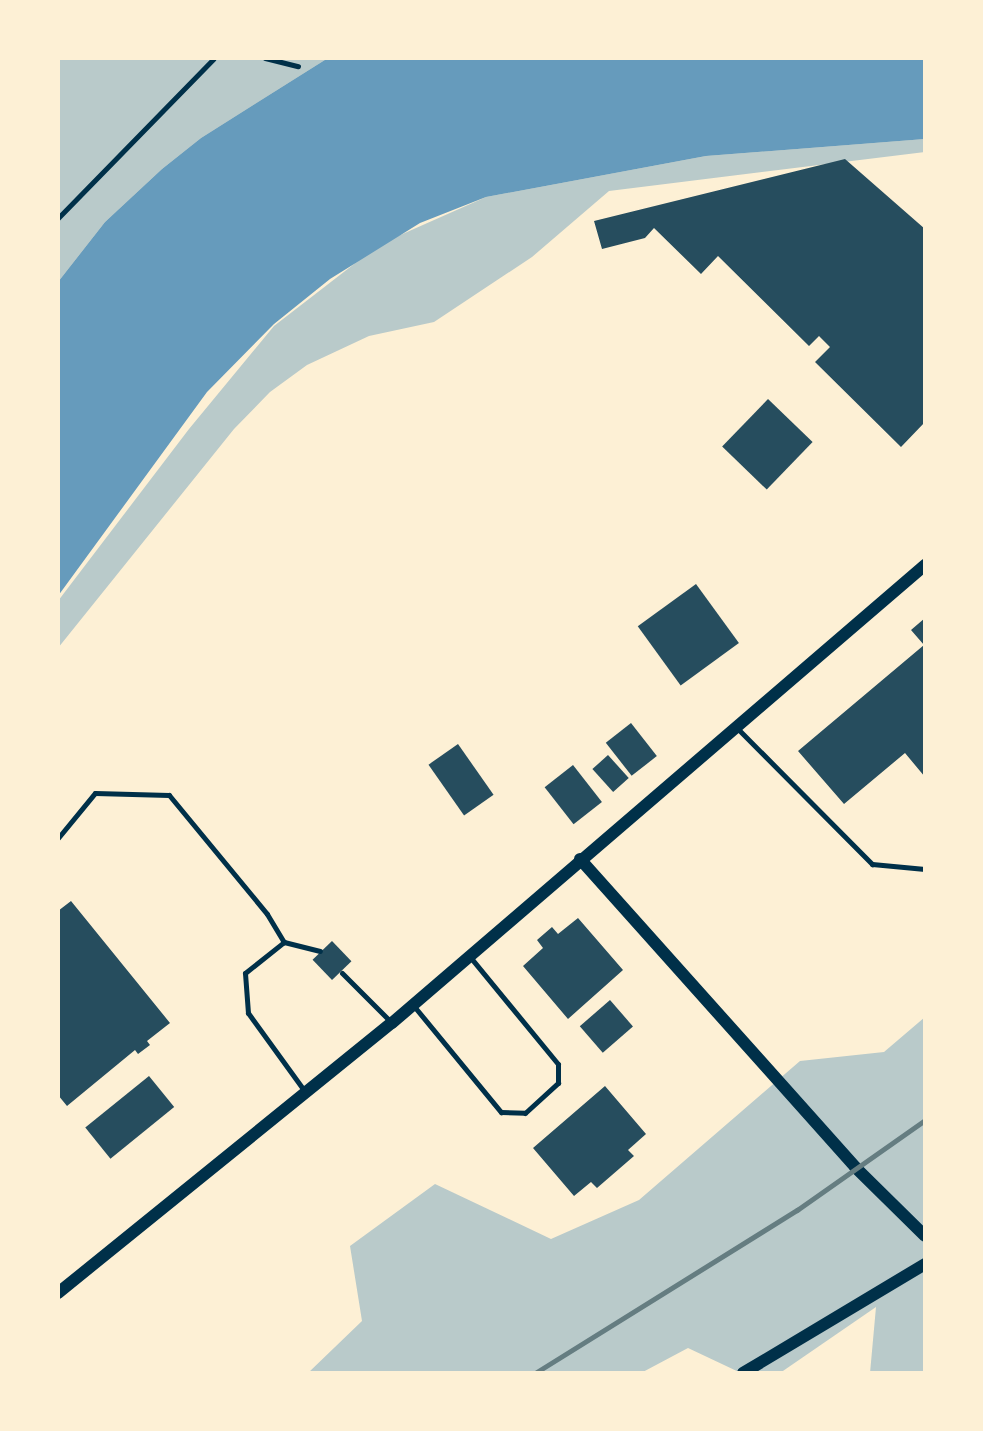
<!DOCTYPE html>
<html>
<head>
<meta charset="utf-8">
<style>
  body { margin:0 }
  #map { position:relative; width:983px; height:1431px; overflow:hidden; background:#fdf0d5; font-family:Helvetica,sans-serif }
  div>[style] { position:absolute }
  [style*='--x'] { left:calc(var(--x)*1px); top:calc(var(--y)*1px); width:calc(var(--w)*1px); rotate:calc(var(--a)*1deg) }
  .green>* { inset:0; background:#b9caca }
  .water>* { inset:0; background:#669bbc }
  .building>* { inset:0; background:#264d5e; transform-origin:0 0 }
  .service>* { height:5px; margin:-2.5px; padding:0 2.5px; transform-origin:2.5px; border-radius:2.5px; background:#003049 }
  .tertiary>* { height:12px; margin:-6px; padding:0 6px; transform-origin:6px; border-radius:6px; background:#003049 }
  .rail>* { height:5px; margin:-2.5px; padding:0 2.5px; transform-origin:2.5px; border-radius:2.5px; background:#657d81 }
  span { translate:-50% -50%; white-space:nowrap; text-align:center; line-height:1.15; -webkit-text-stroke:7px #fdf0d5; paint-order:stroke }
  .frame { position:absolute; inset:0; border:60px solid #fdf0d5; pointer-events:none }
</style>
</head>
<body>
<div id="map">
  <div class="green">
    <i style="clip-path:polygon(58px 58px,328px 58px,201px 138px,162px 169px,105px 222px,58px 282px)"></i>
    <i style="clip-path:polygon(925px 139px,925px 152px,609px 191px,532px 257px,434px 322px,369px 336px,307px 365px,270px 392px,234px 429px,58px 648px,58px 601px,189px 429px,274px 326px,380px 244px,486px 197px,706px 156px)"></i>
    <i style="clip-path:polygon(925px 1017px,925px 1373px,870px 1373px,876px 1307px,780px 1373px,741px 1373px,688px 1348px,641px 1373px,308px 1373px,362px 1321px,350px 1246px,435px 1184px,551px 1239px,639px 1200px,800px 1061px,884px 1052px)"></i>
  </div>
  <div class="water">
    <i style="clip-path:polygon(328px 58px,925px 58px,925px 139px,706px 156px,486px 197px,420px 223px,330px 279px,274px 324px,207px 392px,58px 596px,58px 282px,105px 222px,162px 169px,201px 138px)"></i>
  </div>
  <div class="building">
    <i style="clip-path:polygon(845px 159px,925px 229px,925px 422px,901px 447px,815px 362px,830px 347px,819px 336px,809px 346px,718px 256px,701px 274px,654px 228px,645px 238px,602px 249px,594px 221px)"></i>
    <i style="left:768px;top:399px;width:62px;height:66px;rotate:44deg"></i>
    <i style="left:696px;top:584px;width:73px;height:72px;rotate:54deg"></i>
    <i style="clip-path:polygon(925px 618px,925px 777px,905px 753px,844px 804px,798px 751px,924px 645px,911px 630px)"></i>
    <i style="left:631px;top:723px;width:42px;height:32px;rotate:52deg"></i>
    <i style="left:458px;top:744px;width:62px;height:36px;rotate:55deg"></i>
    <i style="left:608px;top:755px;width:31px;height:21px;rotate:48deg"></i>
    <i style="left:573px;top:765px;width:47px;height:36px;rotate:52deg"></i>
    <i style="clip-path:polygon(71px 901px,170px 1023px,147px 1041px,150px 1045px,138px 1054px,135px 1050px,67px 1106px,58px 1095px,58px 911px)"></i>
    <i style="clip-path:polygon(578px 918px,623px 970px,568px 1019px,523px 966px,543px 948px,537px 940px,552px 927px,558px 934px)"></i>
    <i style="left:332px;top:941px;width:28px;height:27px;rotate:46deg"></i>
    <i style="left:610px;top:1000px;width:35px;height:40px;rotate:49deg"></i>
    <i style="left:149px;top:1076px;width:40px;height:82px;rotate:51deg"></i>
    <i style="clip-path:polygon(605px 1086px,646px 1134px,628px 1150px,634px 1156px,597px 1188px,591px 1182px,574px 1196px,533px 1148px)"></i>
  </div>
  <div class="service">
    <i style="--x:265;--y:58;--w:34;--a:14"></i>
    <i style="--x:58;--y:218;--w:223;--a:-45.7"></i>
    <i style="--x:737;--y:728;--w:192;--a:45.2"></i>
    <i style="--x:872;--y:864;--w:53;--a:5.4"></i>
    <i style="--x:58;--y:838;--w:58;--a:-50.6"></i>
    <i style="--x:95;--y:793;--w:74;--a:1.5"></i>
    <i style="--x:169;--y:795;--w:154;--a:50.5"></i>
    <i style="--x:267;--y:914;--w:33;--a:59"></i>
    <i style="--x:342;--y:973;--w:71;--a:45"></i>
    <i style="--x:413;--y:1005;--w:139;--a:50.6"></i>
    <i style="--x:501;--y:1112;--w:24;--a:2"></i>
    <i style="--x:525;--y:1113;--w:45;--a:-42.3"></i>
    <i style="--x:558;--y:1083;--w:19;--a:-90"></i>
    <i style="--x:558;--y:1064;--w:137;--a:-129.4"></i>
    <i style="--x:306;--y:1093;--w:99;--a:-125.9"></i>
    <i style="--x:248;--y:1013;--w:40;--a:-94.3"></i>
    <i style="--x:245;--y:973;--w:50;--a:-38.5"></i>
    <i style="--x:284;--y:942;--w:37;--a:14"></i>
  </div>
  <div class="tertiary">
    <i style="--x:580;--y:859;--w:413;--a:48.2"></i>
    <i style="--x:855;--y:1167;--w:98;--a:44.6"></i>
    <i style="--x:58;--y:1293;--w:429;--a:-39"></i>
    <i style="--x:392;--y:1023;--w:703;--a:-40.67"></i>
    <i style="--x:743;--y:1373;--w:212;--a:-30.9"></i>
  </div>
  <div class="rail">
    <i style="--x:535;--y:1373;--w:309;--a:-31.9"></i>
    <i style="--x:797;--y:1210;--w:156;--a:-35.1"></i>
  </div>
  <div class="frame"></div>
</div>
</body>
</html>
